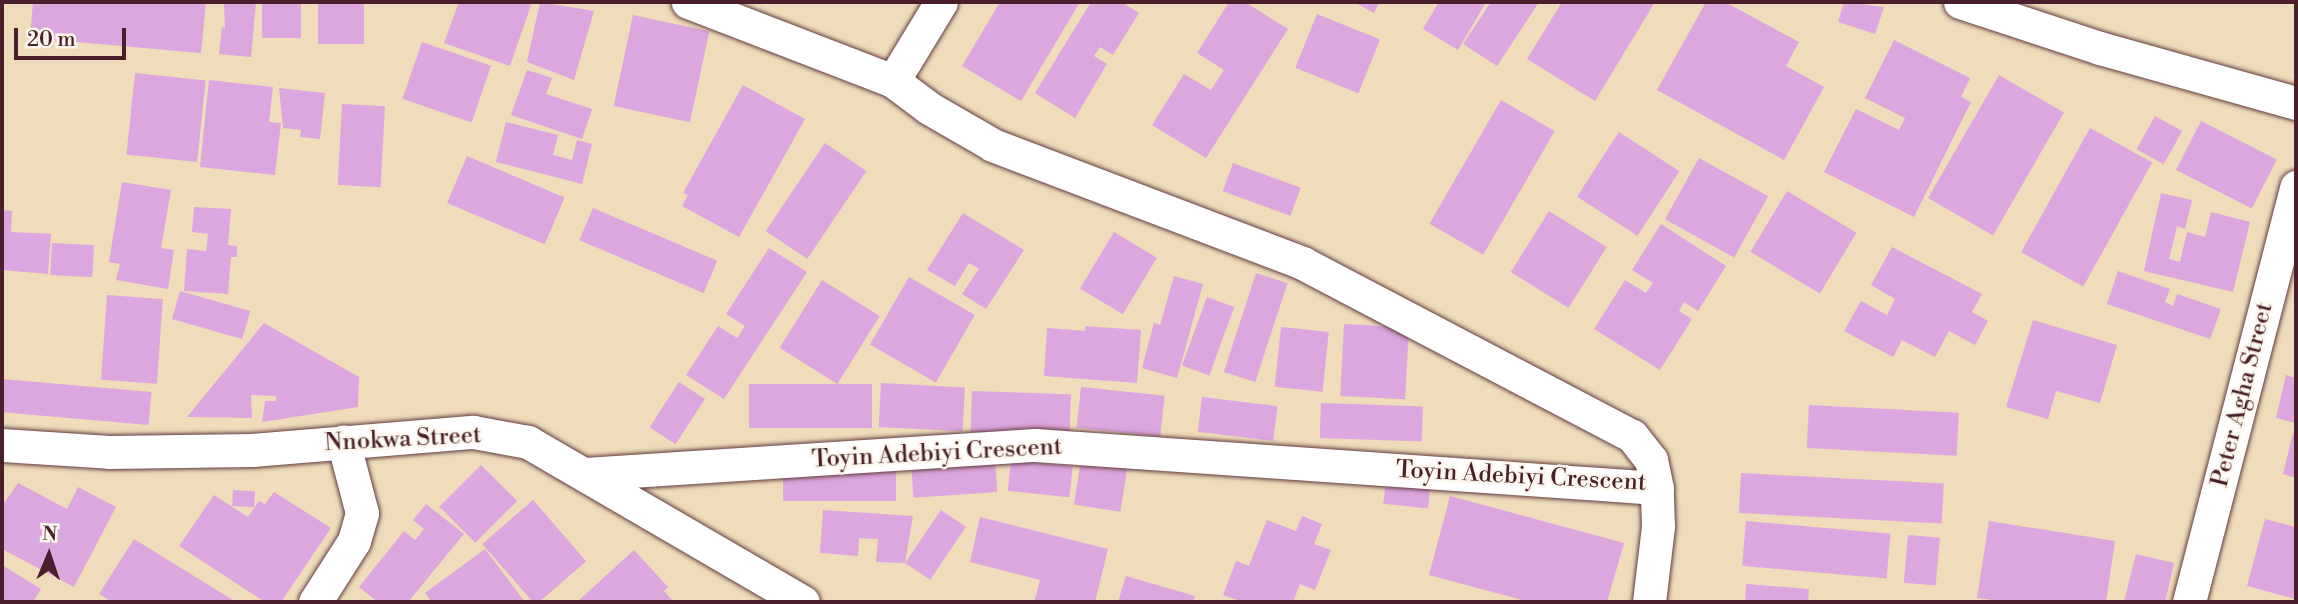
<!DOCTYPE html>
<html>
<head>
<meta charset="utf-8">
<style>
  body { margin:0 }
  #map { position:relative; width:2298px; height:604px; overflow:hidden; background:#eedcba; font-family:"Libre Bodoni",serif }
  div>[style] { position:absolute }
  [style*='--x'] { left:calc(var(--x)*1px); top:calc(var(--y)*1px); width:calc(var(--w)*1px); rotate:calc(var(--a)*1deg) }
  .building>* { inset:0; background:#dca6de; transform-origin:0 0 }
  .roads { filter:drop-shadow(0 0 2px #633b40) drop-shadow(0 0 2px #633b40) }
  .street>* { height:33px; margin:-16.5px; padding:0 16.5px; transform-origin:16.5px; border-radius:16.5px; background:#fff }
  span { translate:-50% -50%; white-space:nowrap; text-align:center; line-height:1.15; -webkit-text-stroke:5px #fbf7ec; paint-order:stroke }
  .street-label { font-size:24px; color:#4a1f2b }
  .frame { position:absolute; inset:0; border:4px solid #4a1f2b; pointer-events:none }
  .north { position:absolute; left:14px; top:520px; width:70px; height:70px; -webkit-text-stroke:5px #fbf7ec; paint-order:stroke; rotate:2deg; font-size:19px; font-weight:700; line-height:28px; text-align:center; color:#4a1f2b }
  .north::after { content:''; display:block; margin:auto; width:24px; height:32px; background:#4a1f2b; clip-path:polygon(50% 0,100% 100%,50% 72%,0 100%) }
  .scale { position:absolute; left:14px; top:28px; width:112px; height:32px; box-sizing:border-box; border:4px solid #4a1f2b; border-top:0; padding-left:9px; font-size:21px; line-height:24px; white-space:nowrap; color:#4a1f2b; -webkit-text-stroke:5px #fbf7ec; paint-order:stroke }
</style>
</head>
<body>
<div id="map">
  <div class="building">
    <i style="clip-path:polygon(33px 2px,206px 2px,201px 53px,30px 38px)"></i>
    <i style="clip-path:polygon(224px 2px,256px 2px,251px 57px,219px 54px,222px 27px,225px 28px)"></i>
    <i style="left:262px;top:2px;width:39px;height:36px"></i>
    <i style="left:318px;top:2px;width:46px;height:42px"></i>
    <i style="clip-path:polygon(459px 2px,532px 2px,510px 66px,444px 43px)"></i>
    <i style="clip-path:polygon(540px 2px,594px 11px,574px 80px,527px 62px)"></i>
    <i style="clip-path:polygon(1000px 2px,1080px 2px,1021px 101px,962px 66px)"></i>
    <i style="clip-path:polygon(1091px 2px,1121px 2px,1139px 13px,1113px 55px,1100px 47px,1094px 56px,1107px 64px,1075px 118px,1035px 93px)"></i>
    <i style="clip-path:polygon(1229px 2px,1245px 2px,1288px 29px,1206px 158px,1152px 125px,1184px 74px,1211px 90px,1224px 70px,1197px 53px)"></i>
    <i style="clip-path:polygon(1354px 2px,1380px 2px,1374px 13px)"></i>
    <i style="clip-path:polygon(1439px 2px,1486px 2px,1458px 50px,1423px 29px)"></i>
    <i style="clip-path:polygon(1491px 2px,1539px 2px,1497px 66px,1463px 44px)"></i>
    <i style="clip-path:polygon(1562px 2px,1655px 2px,1595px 101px,1527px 59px)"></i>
    <i style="clip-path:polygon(1706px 2px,1725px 2px,1799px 42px,1786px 66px,1824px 87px,1784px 160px,1657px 90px)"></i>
    <i style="clip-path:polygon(1844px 2px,1884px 7px,1875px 34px,1838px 22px)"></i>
    <i style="left:1317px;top:14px;width:68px;height:58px;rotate:22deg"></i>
    <i style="left:633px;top:15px;width:78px;height:93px;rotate:12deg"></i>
    <i style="clip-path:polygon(1894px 40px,1970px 78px,1961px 97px,1971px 102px,1914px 217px,1824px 172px,1856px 109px,1899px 130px,1905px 118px,1865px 98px)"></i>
    <i style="left:422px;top:42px;width:73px;height:60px;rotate:19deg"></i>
    <i style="clip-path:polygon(527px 70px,552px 78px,546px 94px,592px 109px,582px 139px,511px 115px)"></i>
    <i style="left:135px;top:73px;width:71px;height:82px;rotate:6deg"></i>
    <i style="left:1999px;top:75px;width:75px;height:142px;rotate:30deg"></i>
    <i style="clip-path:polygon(209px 80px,273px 87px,269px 122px,281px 123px,275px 175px,200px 167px)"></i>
    <i style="clip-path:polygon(743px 85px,805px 119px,739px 237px,682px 206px,688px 195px,683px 193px)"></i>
    <i style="clip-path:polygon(279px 88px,325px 93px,320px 139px,300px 137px,301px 130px,283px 128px)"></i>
    <i style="left:1501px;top:100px;width:62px;height:143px;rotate:30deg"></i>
    <i style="left:342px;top:104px;width:43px;height:81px;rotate:3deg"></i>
    <i style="left:2155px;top:116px;width:31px;height:38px;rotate:29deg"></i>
    <i style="left:2201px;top:121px;width:85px;height:55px;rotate:27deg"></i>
    <i style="clip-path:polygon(506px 122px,558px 135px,553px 155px,572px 160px,577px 140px,592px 144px,582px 184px,496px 162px)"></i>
    <i style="left:2090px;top:128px;width:71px;height:142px;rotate:29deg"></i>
    <i style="left:1619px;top:132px;width:72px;height:77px;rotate:33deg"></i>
    <i style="left:825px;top:143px;width:50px;height:106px;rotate:34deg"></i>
    <i style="left:467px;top:156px;width:106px;height:51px;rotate:23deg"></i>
    <i style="left:1699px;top:158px;width:79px;height:70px;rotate:29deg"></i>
    <i style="left:1233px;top:163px;width:72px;height:30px;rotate:20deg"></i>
    <i style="clip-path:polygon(122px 182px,171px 190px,161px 248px,174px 250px,168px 289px,116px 280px,120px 264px,109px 262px)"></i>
    <i style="left:1787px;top:191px;width:81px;height:71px;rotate:31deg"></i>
    <i style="clip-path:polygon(2161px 193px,2192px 200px,2185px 229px,2177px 226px,2169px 259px,2180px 262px,2187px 232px,2205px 237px,2211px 212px,2250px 222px,2233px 292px,2144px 271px)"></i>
    <i style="clip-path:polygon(194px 207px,231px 209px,228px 245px,237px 246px,237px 257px,231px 257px,228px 294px,184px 291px,187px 249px,206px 251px,208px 234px,192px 232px)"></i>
    <i style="left:593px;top:208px;width:135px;height:35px;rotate:23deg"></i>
    <i style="clip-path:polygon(2px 210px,12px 211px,11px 232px,51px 234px,48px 274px,2px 270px)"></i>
    <i style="left:1549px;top:211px;width:68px;height:72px;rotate:32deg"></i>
    <i style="clip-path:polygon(963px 213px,1024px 250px,986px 309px,962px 294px,979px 269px,969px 263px,955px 286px,927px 270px)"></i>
    <i style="clip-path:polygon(1661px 224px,1726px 266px,1698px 311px,1684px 302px,1679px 311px,1692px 319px,1660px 370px,1594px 329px,1625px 280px,1646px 293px,1653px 283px,1632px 270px)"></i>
    <i style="left:1114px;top:232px;width:50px;height:66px;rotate:31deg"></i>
    <i style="left:52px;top:243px;width:42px;height:32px;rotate:3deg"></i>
    <i style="clip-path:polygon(1892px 247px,1982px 294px,1972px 312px,1988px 321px,1975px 345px,1949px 331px,1935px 357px,1902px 340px,1893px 357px,1844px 331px,1861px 301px,1887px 315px,1895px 299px,1871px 285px)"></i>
    <i style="clip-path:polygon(769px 248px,807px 272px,724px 399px,686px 375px,718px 326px,737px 338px,745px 326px,726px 314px)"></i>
    <i style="clip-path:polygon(2118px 271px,2170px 289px,2165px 302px,2173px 306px,2177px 294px,2221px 309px,2210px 339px,2107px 304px)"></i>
    <i style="left:1256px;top:273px;width:33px;height:104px;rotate:18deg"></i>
    <i style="clip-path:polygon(1174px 276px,1203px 284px,1177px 378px,1142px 368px,1154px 323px,1160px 325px)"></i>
    <i style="left:909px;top:277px;width:76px;height:78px;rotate:30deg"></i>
    <i style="left:822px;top:280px;width:68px;height:80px;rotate:32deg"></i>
    <i style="left:180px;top:291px;width:73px;height:29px;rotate:16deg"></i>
    <i style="left:107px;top:295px;width:56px;height:85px;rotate:4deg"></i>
    <i style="left:1207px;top:297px;width:29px;height:73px;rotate:20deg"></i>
    <i style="clip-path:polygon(2033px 320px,2117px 345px,2100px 403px,2056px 391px,2048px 419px,2006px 407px)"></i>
    <i style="clip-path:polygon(264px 323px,359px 377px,358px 407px,262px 422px,265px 401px,276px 401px,276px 396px,251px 395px,252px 418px,187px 417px)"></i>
    <i style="left:1344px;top:324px;width:65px;height:72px;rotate:3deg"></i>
    <i style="clip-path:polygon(1085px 326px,1141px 330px,1137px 383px,1044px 376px,1047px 328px,1085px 331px)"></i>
    <i style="left:1281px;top:327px;width:48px;height:60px;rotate:6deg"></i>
    <i style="clip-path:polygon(2286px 375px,2296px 378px,2296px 423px,2276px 418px)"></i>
    <i style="left:2px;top:379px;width:150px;height:33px;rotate:5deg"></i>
    <i style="left:679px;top:382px;width:31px;height:54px;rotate:33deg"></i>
    <i style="left:881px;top:383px;width:84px;height:44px;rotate:3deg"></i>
    <i style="left:872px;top:384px;width:44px;height:123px;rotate:90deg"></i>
    <i style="left:1081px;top:387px;width:84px;height:41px;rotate:6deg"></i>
    <i style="left:972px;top:391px;width:99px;height:41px;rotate:2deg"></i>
    <i style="left:1202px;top:397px;width:76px;height:35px;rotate:7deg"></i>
    <i style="left:1321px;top:403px;width:102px;height:35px;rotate:2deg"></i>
    <i style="left:1809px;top:405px;width:150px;height:43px;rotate:3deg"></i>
    <i style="clip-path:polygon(2293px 433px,2296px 434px,2296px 478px,2283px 474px)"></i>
    <i style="left:995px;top:460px;width:32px;height:84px;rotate:86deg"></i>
    <i style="left:1011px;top:460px;width:62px;height:31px;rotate:6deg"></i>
    <i style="left:1081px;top:460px;width:47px;height:45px;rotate:9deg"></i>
    <i style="left:481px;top:465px;width:51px;height:59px;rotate:45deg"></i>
    <i style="left:783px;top:465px;width:113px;height:36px"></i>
    <i style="left:1741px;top:473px;width:203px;height:40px;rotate:3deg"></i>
    <i style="left:1386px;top:478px;width:45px;height:26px;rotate:6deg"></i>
    <i style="clip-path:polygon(18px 483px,67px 509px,78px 487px,116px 507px,74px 587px,2px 549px,2px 506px)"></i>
    <i style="left:233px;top:490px;width:22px;height:16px;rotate:3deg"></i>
    <i style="clip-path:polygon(274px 492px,331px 528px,281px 602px,265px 602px,179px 546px,214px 495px,248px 517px,259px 501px,265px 504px)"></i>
    <i style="clip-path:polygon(1450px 496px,1624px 543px,1607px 602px,1530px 602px,1429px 575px)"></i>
    <i style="left:533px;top:500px;width:81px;height:67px;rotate:49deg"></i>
    <i style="clip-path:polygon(426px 504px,464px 534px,408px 602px,378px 602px,359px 587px,404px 531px,415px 540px,424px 529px,413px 520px)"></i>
    <i style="clip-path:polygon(823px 510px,913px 516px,905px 563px,876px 562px,878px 539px,859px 538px,858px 556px,820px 553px)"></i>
    <i style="left:941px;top:510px;width:30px;height:64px;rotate:34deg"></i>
    <i style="clip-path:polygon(1302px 516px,1322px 524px,1314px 544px,1331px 550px,1315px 590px,1300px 584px,1293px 602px,1243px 602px,1223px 595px,1236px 561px,1249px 566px,1267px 520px,1296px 531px)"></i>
    <i style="clip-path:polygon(980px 517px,1108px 549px,1095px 602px,1034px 602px,1040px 580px,970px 562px)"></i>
    <i style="clip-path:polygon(2265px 519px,2296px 527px,2296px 599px,2247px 586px)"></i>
    <i style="left:1746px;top:521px;width:145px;height:45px;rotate:5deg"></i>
    <i style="clip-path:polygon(1989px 521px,2115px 541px,2106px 602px,2008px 602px,1977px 598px)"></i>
    <i style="left:1908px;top:535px;width:32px;height:48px;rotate:5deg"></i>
    <i style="clip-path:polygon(134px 539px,236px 602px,112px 602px,99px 594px)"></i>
    <i style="clip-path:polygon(485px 549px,525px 602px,432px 602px,425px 593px)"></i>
    <i style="clip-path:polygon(634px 550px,668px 587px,664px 591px,674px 602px,577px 602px)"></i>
    <i style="clip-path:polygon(2136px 554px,2174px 563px,2165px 602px,2124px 602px)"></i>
    <i style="clip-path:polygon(2px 565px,41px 589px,33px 602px,2px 602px)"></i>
    <i style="clip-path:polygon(1126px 576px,1195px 596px,1193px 602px,1118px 602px)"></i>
    <i style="clip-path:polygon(1746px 584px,1809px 589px,1808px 602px,1745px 602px)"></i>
  </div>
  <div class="roads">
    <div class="street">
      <i style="--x:1960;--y:2;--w:147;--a:18.2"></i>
      <i style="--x:2100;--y:48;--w:204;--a:15.7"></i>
      <i style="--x:893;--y:81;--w:92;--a:-58.7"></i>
      <i style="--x:2;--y:445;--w:107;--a:3.7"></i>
      <i style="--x:109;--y:452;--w:143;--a:-0.8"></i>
      <i style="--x:252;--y:450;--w:222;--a:-4.7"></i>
      <i style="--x:473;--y:432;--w:56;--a:10.3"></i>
      <i style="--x:528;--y:442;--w:318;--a:30.2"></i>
      <i style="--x:585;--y:474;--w:451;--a:-3.7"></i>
      <i style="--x:1035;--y:445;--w:623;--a:3.95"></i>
      <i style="--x:1657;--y:488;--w:29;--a:-102"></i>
      <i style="--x:1651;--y:460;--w:31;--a:-128"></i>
      <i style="--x:1632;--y:436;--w:372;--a:-152.3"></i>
      <i style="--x:1303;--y:263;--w:332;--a:-159.2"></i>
      <i style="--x:993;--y:145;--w:74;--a:-150"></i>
      <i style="--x:929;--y:108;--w:45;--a:-143.1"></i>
      <i style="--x:893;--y:81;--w:220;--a:-158.9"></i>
      <i style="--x:315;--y:602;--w:72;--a:-57.4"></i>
      <i style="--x:354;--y:541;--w:29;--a:-74"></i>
      <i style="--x:362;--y:513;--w:74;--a:-104.8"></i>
      <i style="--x:1649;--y:602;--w:77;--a:-83.2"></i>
      <i style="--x:1658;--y:526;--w:38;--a:-92"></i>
      <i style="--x:2189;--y:602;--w:429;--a:-75.5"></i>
    </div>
  </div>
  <div class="street-label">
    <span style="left:2243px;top:395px;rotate:-76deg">Peter Agha Street</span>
    <span style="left:403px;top:440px;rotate:-3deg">Nnokwa Street</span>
    <span style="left:937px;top:454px;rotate:-3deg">Toyin Adebiyi Crescent</span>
    <span style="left:1521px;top:477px;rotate:3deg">Toyin Adebiyi Crescent</span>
  </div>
  <div class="frame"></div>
  <div class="north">N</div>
  <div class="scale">20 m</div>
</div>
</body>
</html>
